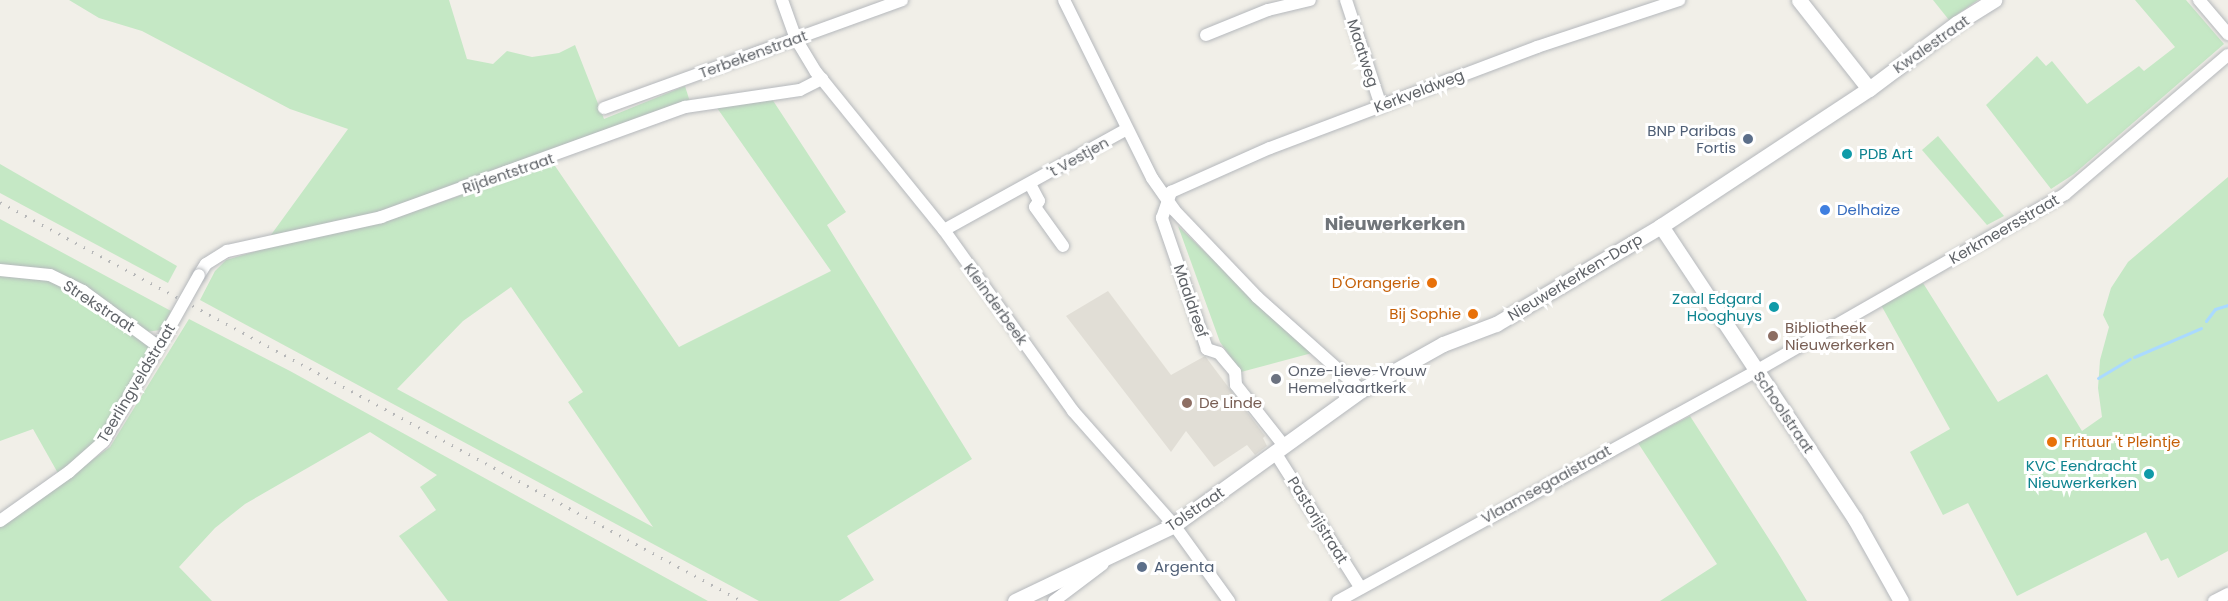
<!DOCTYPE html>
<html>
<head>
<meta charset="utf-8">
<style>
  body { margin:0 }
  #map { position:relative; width:2228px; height:601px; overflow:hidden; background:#f1efe8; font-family:Poppins,sans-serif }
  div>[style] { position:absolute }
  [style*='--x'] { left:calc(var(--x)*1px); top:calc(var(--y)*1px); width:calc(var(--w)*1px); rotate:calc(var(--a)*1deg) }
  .education>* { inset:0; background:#e1ded6 }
  .green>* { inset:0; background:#c5e8c5 }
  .stream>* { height:3px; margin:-1.5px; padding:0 1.5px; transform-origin:1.5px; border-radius:1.5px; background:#aadaff }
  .roads { filter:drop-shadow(0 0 2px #b5b8bc) drop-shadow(0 0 2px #b5b8bc) }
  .minor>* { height:12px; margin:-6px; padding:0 6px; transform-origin:6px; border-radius:6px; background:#fff }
  .tertiary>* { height:15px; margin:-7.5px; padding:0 7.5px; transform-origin:7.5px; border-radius:7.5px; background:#fff }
  .rail>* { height:3px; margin-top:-1.5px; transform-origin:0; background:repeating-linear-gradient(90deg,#b6b7b8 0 1.5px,transparent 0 9.5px) }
  .bridges { filter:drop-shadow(0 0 2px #b5b8bc) drop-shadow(0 0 2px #b5b8bc) }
  .minor-bridge>* { height:12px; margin:-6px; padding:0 6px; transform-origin:6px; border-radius:6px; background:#fff }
  .dots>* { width:16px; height:16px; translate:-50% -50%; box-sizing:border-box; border:3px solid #fff; border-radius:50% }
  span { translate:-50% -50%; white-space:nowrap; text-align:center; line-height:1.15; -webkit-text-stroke:6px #fff; paint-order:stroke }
  .street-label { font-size:15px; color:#5f6368 }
  .service-label { font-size:15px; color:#4e5e75 }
  .right { translate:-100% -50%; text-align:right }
  .left { translate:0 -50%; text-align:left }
  .culture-label { font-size:15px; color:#0d838f }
  .shop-label { font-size:15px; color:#366cbe }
  .food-label { font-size:15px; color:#c56008 }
  .education-label { font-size:15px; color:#785e54 }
  .worship-label { font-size:15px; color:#5b616d }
  .quarter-label { font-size:18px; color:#70757a; font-weight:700 }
</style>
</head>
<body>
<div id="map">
  <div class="education">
    <i style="clip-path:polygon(1108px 291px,1171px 375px,1205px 356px,1265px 436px,1263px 438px,1267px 446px,1255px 455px,1247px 445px,1214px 467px,1186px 431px,1171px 452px,1066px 316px)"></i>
  </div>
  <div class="green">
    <i style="clip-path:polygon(evenodd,69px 0,449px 0,467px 59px,493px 64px,507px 51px,532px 57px,559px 53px,575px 45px,604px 119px,685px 86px,690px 102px,381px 223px,553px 163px,679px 347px,831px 271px,715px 105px,770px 96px,846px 212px,827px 225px,972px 459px,847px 536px,874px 580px,839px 601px,759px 601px,200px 300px,215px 271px,226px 260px,260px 250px,348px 129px,290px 109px,142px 31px,99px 18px,69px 0,511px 287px,583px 392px,568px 402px,653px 527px,397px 389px,463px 321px,511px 287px)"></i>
    <i style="clip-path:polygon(1933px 0,1978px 0,1949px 20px)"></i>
    <i style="clip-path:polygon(2135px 0,2186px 0,2224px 44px,2074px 174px,2051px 189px,1986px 105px,2037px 56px,2046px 66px,2052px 61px,2087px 104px,2139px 66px,2144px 71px,2175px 47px)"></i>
    <i style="clip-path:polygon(1938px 136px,2004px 216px,1987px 225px,1922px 150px)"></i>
    <i style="clip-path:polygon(0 164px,177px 266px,168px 283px,0 193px)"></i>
    <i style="clip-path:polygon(2228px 177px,2228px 551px,2178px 578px,2168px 558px,2161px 561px,2146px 532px,2017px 596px,1968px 503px,1943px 515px,1910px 452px,1950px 429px,1881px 305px,1923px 283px,1998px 402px,2047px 374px,2082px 431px,2102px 417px,2098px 388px,2100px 360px,2109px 327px,2103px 315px,2111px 288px,2128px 262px)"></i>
    <i style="clip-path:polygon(0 219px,171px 311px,161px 330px,145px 332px,87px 290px,0 266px)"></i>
    <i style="clip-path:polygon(1178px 226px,1254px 299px,1312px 353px,1241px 372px,1220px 342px)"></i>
    <i style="clip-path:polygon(0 273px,39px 276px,84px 297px,150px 345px,152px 351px,99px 442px,59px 475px,33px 429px,0 441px)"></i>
    <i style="clip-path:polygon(189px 319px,290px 371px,708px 601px,448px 601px,399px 536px,436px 510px,420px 487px,437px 475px,370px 432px,245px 504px,215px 528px,179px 567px,212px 601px,0 601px,0 527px,110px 447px)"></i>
    <i style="clip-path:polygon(1690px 416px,1778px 553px,1807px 601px,1660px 601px,1717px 564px,1638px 443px)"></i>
  </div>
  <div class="stream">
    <i style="--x:2206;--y:321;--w:15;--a:-53"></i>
    <i style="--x:2215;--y:309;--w:14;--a:-17"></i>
    <i style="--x:2134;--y:357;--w:73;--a:-23.4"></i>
    <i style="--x:2098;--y:378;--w:37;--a:-31"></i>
  </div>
  <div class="roads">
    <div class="minor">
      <i style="--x:782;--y:0;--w:41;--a:70.3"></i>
      <i style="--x:796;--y:39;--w:39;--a:59"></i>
      <i style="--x:816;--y:72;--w:203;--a:51"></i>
      <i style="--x:944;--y:230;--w:222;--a:54.5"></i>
      <i style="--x:1073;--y:411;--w:152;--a:48.5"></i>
      <i style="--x:1174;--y:525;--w:94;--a:54.1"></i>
      <i style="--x:1064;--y:0;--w:199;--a:63.7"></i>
      <i style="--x:1152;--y:178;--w:39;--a:55"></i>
      <i style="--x:1174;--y:210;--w:120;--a:46.3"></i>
      <i style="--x:1257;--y:297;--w:140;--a:41.8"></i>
      <i style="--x:1346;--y:0;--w:112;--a:71.7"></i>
      <i style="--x:2199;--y:0;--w:45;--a:49.5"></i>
      <i style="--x:1206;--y:35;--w:67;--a:-22"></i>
      <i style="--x:1268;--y:10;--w:43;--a:-13.4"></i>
      <i style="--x:604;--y:108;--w:317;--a:-19.9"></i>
      <i style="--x:1030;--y:184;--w:19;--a:62"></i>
      <i style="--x:1039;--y:201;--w:7;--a:124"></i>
      <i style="--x:1035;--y:207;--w:48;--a:54.3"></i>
      <i style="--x:944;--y:230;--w:209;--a:-28.9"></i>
      <i style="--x:0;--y:270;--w:50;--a:5.7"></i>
      <i style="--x:50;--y:275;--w:37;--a:26"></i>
      <i style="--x:83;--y:291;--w:94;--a:36.4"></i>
      <i style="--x:199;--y:275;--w:13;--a:-58"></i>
      <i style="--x:206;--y:264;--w:25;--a:-32"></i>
      <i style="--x:227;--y:251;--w:158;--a:-12.4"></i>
      <i style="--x:381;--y:217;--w:323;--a:-19.9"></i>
      <i style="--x:685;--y:107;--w:116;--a:-8.4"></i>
      <i style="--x:800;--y:90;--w:25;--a:-27"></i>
      <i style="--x:1285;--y:447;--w:79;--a:-128.3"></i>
      <i style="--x:1236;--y:385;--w:13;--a:-94"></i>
      <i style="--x:1235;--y:372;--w:25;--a:-130"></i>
      <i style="--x:1219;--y:353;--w:13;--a:-162"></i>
      <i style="--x:1207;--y:349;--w:139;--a:-109"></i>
      <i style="--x:1162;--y:218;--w:28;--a:-71"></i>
      <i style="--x:1171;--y:192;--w:108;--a:-24"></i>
      <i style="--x:1270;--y:148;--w:119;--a:-20.7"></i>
      <i style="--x:1381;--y:106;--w:167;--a:-20.7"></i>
      <i style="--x:1537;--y:47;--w:150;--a:-18.3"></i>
      <i style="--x:1276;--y:454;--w:157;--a:57.7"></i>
      <i style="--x:0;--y:521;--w:85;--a:-35.4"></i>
      <i style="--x:69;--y:472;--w:45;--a:-41.4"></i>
      <i style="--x:103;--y:442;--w:127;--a:-59.8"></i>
      <i style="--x:1054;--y:601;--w:61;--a:-37.1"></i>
      <i style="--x:1338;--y:601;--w:477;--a:-28.8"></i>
      <i style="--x:1756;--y:371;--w:356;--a:-29.8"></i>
      <i style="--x:2065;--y:194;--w:214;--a:-40.5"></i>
      <i style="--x:2214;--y:601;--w:16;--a:-27"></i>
    </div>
    <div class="tertiary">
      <i style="--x:1799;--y:0;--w:113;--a:51.8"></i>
      <i style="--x:1661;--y:226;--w:351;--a:56.5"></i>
      <i style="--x:1855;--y:519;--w:94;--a:60.7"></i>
      <i style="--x:1015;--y:601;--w:176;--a:-25.5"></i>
      <i style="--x:1174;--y:525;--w:231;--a:-35.8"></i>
      <i style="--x:1361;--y:390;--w:94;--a:-29.3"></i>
      <i style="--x:1443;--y:344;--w:57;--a:-20.7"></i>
      <i style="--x:1496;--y:324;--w:192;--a:-30.7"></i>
      <i style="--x:1661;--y:226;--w:249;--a:-33.4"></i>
      <i style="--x:1869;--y:89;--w:110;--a:-36.9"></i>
      <i style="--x:1957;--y:23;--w:44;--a:-31.9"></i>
    </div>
  </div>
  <div class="rail">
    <i style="--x:0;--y:202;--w:842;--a:28.27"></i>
  </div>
  <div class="bridges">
    <div class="minor-bridge">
      <i style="--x:167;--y:332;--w:65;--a:-60.7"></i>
    </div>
  </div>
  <div class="dots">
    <i style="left:1748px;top:139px;background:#5c6f8a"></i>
    <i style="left:1847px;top:154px;background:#0f9aa8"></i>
    <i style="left:1825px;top:210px;background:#3f7fe0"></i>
    <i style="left:1432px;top:283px;background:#e8710a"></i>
    <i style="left:1774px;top:307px;background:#0f9aa8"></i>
    <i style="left:1473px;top:314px;background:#e8710a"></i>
    <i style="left:1773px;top:336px;background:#8d6e63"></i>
    <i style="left:1276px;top:379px;background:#6b7280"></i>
    <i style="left:1187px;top:403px;background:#8d6e63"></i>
    <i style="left:2052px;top:442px;background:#e8710a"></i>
    <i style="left:2149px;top:474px;background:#0f9aa8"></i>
    <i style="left:1142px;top:567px;background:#5c6f8a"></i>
  </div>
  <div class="street-label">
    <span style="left:1931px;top:44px;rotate:-35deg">Kwalestraat</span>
    <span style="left:1363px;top:53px;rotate:72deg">Maatweg</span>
    <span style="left:753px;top:54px;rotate:-20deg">Terbekenstraat</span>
    <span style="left:1419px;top:91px;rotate:-21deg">Kerkveldweg</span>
    <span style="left:1078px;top:157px;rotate:-29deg">'t Vestjen</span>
    <span style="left:508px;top:173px;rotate:-19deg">Rijdentstraat</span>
    <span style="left:2004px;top:229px;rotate:-30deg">Kerkmeersstraat</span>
    <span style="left:1575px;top:277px;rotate:-31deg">Nieuwerkerken-Dorp</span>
    <span style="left:1191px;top:301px;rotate:71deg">Maaldreef</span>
    <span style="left:996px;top:304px;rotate:54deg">Kleinderbeek</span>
    <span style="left:99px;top:306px;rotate:33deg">Strekstraat</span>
    <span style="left:136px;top:383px;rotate:-59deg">Teerlingveldstraat</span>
    <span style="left:1784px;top:412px;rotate:56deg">Schoolstraat</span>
    <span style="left:1546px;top:484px;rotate:-29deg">Vlaamsegaaistraat</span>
    <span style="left:1195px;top:509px;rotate:-34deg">Tolstraat</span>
    <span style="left:1318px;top:520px;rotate:58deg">Pastorijstraat</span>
  </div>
  <div class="service-label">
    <span class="right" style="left:1736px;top:139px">BNP Paribas<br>Fortis</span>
    <span class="left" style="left:1154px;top:567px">Argenta</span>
  </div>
  <div class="culture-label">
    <span class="left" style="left:1859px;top:154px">PDB Art</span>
    <span class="right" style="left:1762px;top:307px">Zaal Edgard<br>Hooghuys</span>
    <span class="right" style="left:2137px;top:474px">KVC Eendracht<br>Nieuwerkerken</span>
  </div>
  <div class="shop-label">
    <span class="left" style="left:1837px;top:210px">Delhaize</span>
  </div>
  <div class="food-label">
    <span class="right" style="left:1420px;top:283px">D'Orangerie</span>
    <span class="right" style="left:1461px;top:314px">Bij Sophie</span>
    <span class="left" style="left:2064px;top:442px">Frituur 't Pleintje</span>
  </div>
  <div class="education-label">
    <span class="left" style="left:1785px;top:336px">Bibliotheek<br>Nieuwerkerken</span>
    <span class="left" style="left:1199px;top:403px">De Linde</span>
  </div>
  <div class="worship-label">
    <span class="left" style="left:1288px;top:379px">Onze-Lieve-Vrouw<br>Hemelvaartkerk</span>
  </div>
  <div class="quarter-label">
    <span style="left:1395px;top:224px">Nieuwerkerken</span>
  </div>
</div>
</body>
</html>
